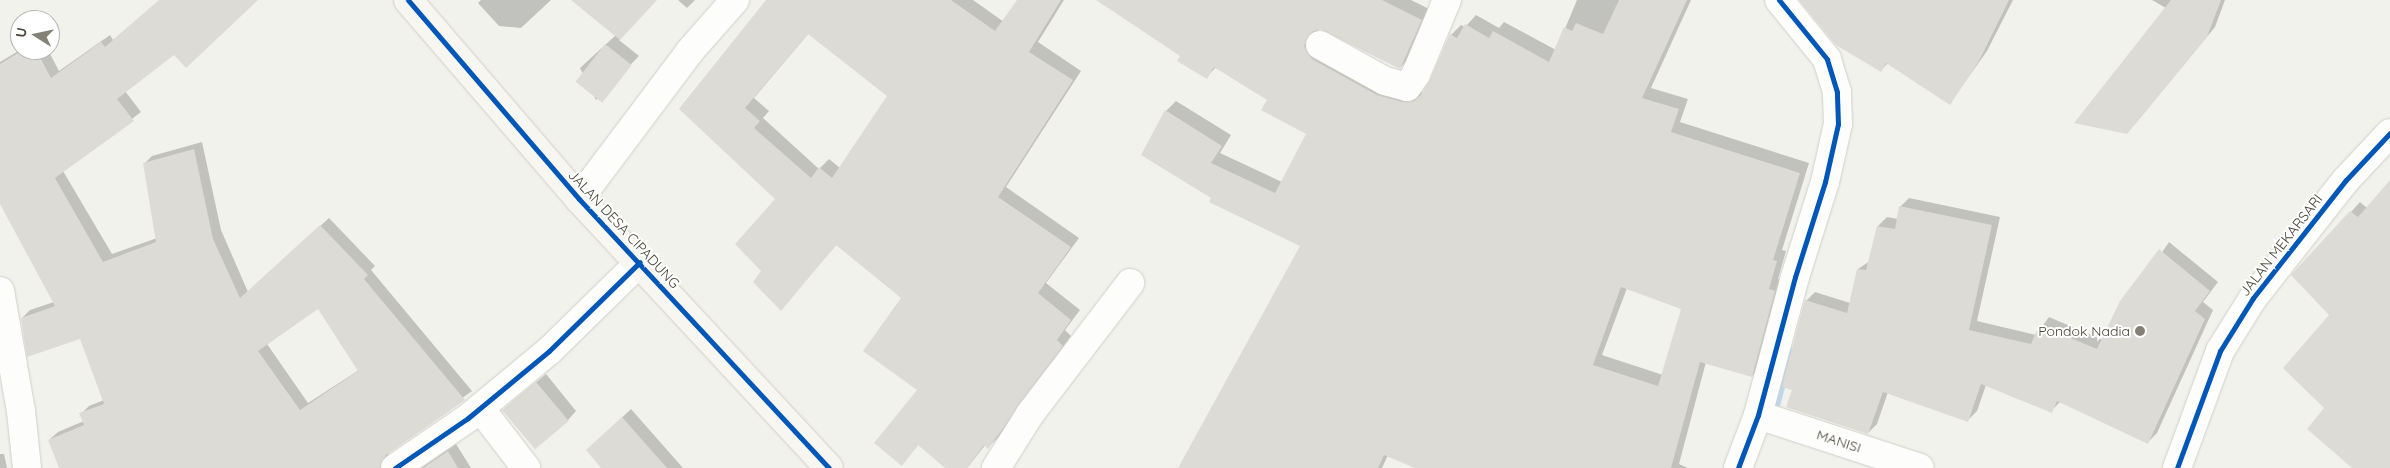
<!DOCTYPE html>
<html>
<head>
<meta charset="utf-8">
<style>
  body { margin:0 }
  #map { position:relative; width:2390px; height:468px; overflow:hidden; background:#f2f2ed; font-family:Quicksand,sans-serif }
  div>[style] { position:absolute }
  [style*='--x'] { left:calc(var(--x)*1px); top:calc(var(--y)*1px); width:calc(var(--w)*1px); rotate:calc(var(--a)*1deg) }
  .shadow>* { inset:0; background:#0003 }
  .stream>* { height:12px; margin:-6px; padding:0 6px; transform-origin:6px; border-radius:6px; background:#bed7ef }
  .building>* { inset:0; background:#dcdbd5; transform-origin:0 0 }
  .roads { filter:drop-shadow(0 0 1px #d0cfca) drop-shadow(0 0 1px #d0cfca) }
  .street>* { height:28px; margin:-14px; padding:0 14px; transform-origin:14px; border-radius:14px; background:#fdfdfc }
  .secondary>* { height:28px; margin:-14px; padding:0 14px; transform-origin:14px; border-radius:14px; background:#f7f6f0 }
  .cycleway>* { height:5px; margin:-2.5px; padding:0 2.5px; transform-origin:2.5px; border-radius:2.5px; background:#0057b8 }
  .dots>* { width:14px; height:14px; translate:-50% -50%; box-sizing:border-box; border:2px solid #fff; border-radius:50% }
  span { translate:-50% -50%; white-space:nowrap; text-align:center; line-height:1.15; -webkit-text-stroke:4px #fff; paint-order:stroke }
  .street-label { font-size:14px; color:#494438 }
  .poi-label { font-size:14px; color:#494438 }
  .right { translate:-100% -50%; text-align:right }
  .north { position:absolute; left:10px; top:10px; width:50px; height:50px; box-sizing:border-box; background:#fff; border:1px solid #b6b4af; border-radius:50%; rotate:280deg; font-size:14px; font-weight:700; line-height:20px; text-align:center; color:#494438 }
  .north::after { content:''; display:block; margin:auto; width:18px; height:22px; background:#848177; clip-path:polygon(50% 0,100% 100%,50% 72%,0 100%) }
</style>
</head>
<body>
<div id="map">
  <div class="shadow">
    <i style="clip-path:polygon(evenodd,160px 0,256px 0,174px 53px,125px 91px,141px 112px,63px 171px,112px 254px,157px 238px,144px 164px,152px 156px,202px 142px,221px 230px,248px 292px,329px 218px,375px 266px,371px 270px,472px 391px,388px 452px,390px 468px,61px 468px,49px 440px,58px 432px,84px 421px,81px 414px,89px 406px,104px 400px,81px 337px,22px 318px,30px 310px,54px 302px,0 202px,0 62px,20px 50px,48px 50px,59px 71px,110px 35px,113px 40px,160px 0,318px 307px,359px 370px,308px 403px,267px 344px,318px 307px)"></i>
    <i style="clip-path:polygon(481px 0,551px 0,521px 28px,499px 26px,478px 3px)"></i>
    <i style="clip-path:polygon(573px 0,656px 0,619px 40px,639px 56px,596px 100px,580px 68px,616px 35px)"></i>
    <i style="clip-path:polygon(678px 0,695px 0,687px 8px)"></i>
    <i style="clip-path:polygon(evenodd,767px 0,973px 0,1004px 22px,1019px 0,1064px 0,1038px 42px,1081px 71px,1006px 187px,1079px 238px,1046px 283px,1080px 310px,1065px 330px,1071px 336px,998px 438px,988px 447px,986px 444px,967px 468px,947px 468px,919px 444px,902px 464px,919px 389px,903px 297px,837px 244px,781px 309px,763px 271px,777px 198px,680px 108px,767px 0,809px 33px,888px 96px,840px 168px,829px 159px,819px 169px,763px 118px,769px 111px,754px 98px,809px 33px)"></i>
    <i style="clip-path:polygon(evenodd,1101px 0,1411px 0,1431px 10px,1410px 57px,1400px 68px,1320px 28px,1314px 35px,1414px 93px,1424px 92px,1432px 81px,1451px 35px,1461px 25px,1465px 27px,1476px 15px,1499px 28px,1504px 22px,1556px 50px,1577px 0,1691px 0,1651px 88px,1688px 99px,1680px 122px,1809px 163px,1782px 250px,1786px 251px,1778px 279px,1784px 281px,1762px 366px,1752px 376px,1706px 362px,1679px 464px,1688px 468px,1418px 468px,1388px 455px,1382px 468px,1181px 468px,1302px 245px,1213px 197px,1166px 111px,1176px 101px,1231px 135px,1220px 153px,1282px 182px,1308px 133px,1268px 99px,1216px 67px,1207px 77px,1182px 56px,1101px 0,1627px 288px,1682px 309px,1663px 375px,1602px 355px,1627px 288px)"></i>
    <i style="clip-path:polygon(1801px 0,2013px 0,1987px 51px,1950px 103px,1888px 63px,1881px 70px)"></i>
    <i style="clip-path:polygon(2152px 0,2225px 0,2215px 27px,2135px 124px,2166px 8px)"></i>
    <i style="clip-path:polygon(2390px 183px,2390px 468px,2369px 468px,2331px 315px,2351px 212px,2360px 202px,2367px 208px)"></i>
    <i style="clip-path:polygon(1909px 198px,2000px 217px,1977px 321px,2036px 335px,2049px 317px,2103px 340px,2169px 242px,2218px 282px,2203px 302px,2213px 310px,2157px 433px,2148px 442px,2060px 402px,2051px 411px,1986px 385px,1977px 411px,1968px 420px,1888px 392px,1877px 424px,1868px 433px,1793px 389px,1806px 301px,1815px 292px,1850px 303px,1858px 269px,1870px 261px,1878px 226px,1887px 217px,1898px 219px,1900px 207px)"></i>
    <i style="clip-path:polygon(546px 374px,576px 411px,568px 420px,512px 402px)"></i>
    <i style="clip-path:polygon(631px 409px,683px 468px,603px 468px,596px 442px)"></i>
    <i style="clip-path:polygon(456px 444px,471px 468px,421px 468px)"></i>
    <i style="clip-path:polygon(0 454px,4px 454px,7px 468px,0 468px)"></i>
  </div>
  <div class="stream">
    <i style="--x:1775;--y:402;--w:51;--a:-75.1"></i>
  </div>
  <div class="building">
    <i style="clip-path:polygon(evenodd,159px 0,258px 0,186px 68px,174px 55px,117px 99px,134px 121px,55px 178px,103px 262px,156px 242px,143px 163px,194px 149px,213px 239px,240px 298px,320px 225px,368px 275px,364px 279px,465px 400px,386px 455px,380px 468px,59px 468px,48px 440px,84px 425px,79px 413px,104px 404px,80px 339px,27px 357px,21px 318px,55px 306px,0 204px,0 64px,23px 50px,36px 50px,51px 78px,101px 42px,105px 47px,159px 0,318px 309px,358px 371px,300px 410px,258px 351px,318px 309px)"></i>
    <i style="clip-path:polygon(571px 0,657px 0,620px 40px)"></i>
    <i style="clip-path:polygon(evenodd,766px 0,951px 0,995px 31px,1017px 0,1061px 0,1029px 52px,1073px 80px,998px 197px,1071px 247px,1038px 293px,1071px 320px,1057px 340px,1063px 346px,988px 449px,984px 445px,967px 468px,945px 468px,918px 445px,902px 466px,874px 443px,917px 390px,863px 351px,901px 298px,836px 245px,781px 311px,753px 282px,761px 271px,735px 244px,775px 199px,679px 109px,766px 0,808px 34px,887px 96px,832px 178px,819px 167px,811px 178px,754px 128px,760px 121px,745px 108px,808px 34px)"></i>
    <i style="clip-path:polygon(evenodd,1096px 0,1382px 0,1422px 20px,1400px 69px,1320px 29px,1312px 32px,1304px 46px,1312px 59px,1377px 95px,1403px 102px,1413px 101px,1420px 96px,1430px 80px,1450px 34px,1457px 38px,1465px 24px,1489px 38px,1493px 31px,1549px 62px,1564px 27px,1572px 31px,1576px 23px,1603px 34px,1619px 0,1687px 0,1642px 98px,1679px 109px,1671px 132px,1800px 173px,1773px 260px,1777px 261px,1769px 289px,1775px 291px,1752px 377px,1700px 362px,1671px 468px,1415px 468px,1384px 455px,1378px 468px,1178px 468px,1300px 246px,1209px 202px,1211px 198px,1141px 155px,1165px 110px,1222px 146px,1211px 163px,1275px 193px,1306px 134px,1261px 110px,1267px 100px,1214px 67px,1207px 79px,1177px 61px,1180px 56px,1096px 0,1621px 287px,1681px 309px,1658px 386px,1593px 365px,1621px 287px)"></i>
    <i style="clip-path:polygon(1799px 0,2009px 0,1979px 61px,1950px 105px,1886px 63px,1881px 72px,1836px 45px)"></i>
    <i style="clip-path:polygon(2171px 0,2221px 0,2207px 37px,2127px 134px,2074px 123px)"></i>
    <i style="left:605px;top:44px;width:34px;height:48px;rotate:38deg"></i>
    <i style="clip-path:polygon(2390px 180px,2390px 468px,2352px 468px,2307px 429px,2324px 408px,2283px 368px,2329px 315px,2291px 275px,2350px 211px,2358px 217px)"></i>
    <i style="clip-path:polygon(1899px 206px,1992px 225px,1969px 330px,2031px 344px,2039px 325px,2097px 349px,2120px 301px,2159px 249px,2210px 291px,2195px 311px,2205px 319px,2148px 444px,2057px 401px,2052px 413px,1981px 384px,1968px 422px,1883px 392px,1868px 434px,1786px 407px,1792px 390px,1782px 387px,1805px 300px,1847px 313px,1857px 269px,1866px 270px,1877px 226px,1895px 229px)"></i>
    <i style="left:536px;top:382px;width:51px;height:44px;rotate:50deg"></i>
    <i style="clip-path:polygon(622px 417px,667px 468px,601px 468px,586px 450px)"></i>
    <i style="clip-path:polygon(448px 451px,458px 468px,423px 468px)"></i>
  </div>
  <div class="roads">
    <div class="street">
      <i style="--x:1320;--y:45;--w:74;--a:29"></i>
      <i style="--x:1385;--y:81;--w:23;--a:15"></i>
      <i style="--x:1407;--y:87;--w:16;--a:-55"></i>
      <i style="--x:1416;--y:74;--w:80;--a:-67.3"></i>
      <i style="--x:579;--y:199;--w:185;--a:-53.1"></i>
      <i style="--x:690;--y:51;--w:68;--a:-48.6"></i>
      <i style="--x:0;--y:291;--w:122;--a:80.1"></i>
      <i style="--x:21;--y:411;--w:57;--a:84"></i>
      <i style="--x:480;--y:408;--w:76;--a:52.5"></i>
      <i style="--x:1758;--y:415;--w:170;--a:18.1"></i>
      <i style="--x:395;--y:468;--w:88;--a:-34.4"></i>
      <i style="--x:468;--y:418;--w:105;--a:-39.6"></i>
      <i style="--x:549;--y:351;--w:127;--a:-44.4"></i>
      <i style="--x:996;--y:468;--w:64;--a:-57.8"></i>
      <i style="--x:1030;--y:414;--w:165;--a:-52.6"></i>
      <i style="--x:1738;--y:468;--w:57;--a:-69.3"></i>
      <i style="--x:1758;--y:415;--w:143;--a:-75"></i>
      <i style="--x:1795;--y:277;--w:100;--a:-72.5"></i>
      <i style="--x:1825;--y:182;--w:59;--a:-77.4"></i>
      <i style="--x:1838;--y:124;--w:32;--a:-92"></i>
      <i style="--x:1837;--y:92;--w:34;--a:-107"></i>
      <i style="--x:1827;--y:59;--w:76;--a:-129.1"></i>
      <i style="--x:2177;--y:468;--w:125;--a:-69.8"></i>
      <i style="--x:2220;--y:351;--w:62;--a:-58.1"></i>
      <i style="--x:2253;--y:298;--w:150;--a:-51.8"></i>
      <i style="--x:2346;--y:180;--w:64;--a:-46.9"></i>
    </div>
    <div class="secondary">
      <i style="--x:408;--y:0;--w:262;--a:49.3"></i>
      <i style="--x:579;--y:199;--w:367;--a:47.1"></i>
    </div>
  </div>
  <div class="cycleway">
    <i style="--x:408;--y:0;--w:262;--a:49.3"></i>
    <i style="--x:579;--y:199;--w:367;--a:47.1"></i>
    <i style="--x:395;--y:468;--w:88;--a:-34.4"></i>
    <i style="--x:468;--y:418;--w:105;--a:-39.6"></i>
    <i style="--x:549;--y:351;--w:127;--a:-44.4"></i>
    <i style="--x:1738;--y:468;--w:57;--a:-69.3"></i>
    <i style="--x:1758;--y:415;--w:143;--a:-75"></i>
    <i style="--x:1795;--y:277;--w:100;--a:-72.5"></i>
    <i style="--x:1825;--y:182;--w:59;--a:-77.4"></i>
    <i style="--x:1838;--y:124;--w:32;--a:-92"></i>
    <i style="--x:1837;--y:92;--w:34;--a:-107"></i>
    <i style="--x:1827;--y:59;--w:76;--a:-129.1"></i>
    <i style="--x:2177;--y:468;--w:125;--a:-69.8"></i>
    <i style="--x:2220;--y:351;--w:62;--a:-58.1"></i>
    <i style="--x:2253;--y:298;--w:150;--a:-51.8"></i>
    <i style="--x:2346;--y:180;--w:64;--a:-46.9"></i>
  </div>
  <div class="dots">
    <i style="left:2140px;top:331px;background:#848177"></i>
  </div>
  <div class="street-label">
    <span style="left:624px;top:229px;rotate:47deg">JALAN DESA CIPADUNG</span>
    <span style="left:2281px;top:245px;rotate:-52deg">JALAN MEKARSARI</span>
    <span style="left:1839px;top:441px;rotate:18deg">MANISI</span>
  </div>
  <div class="poi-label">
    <span class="right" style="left:2130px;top:331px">Pondok Nadia</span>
  </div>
  <div class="north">U</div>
</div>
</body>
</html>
